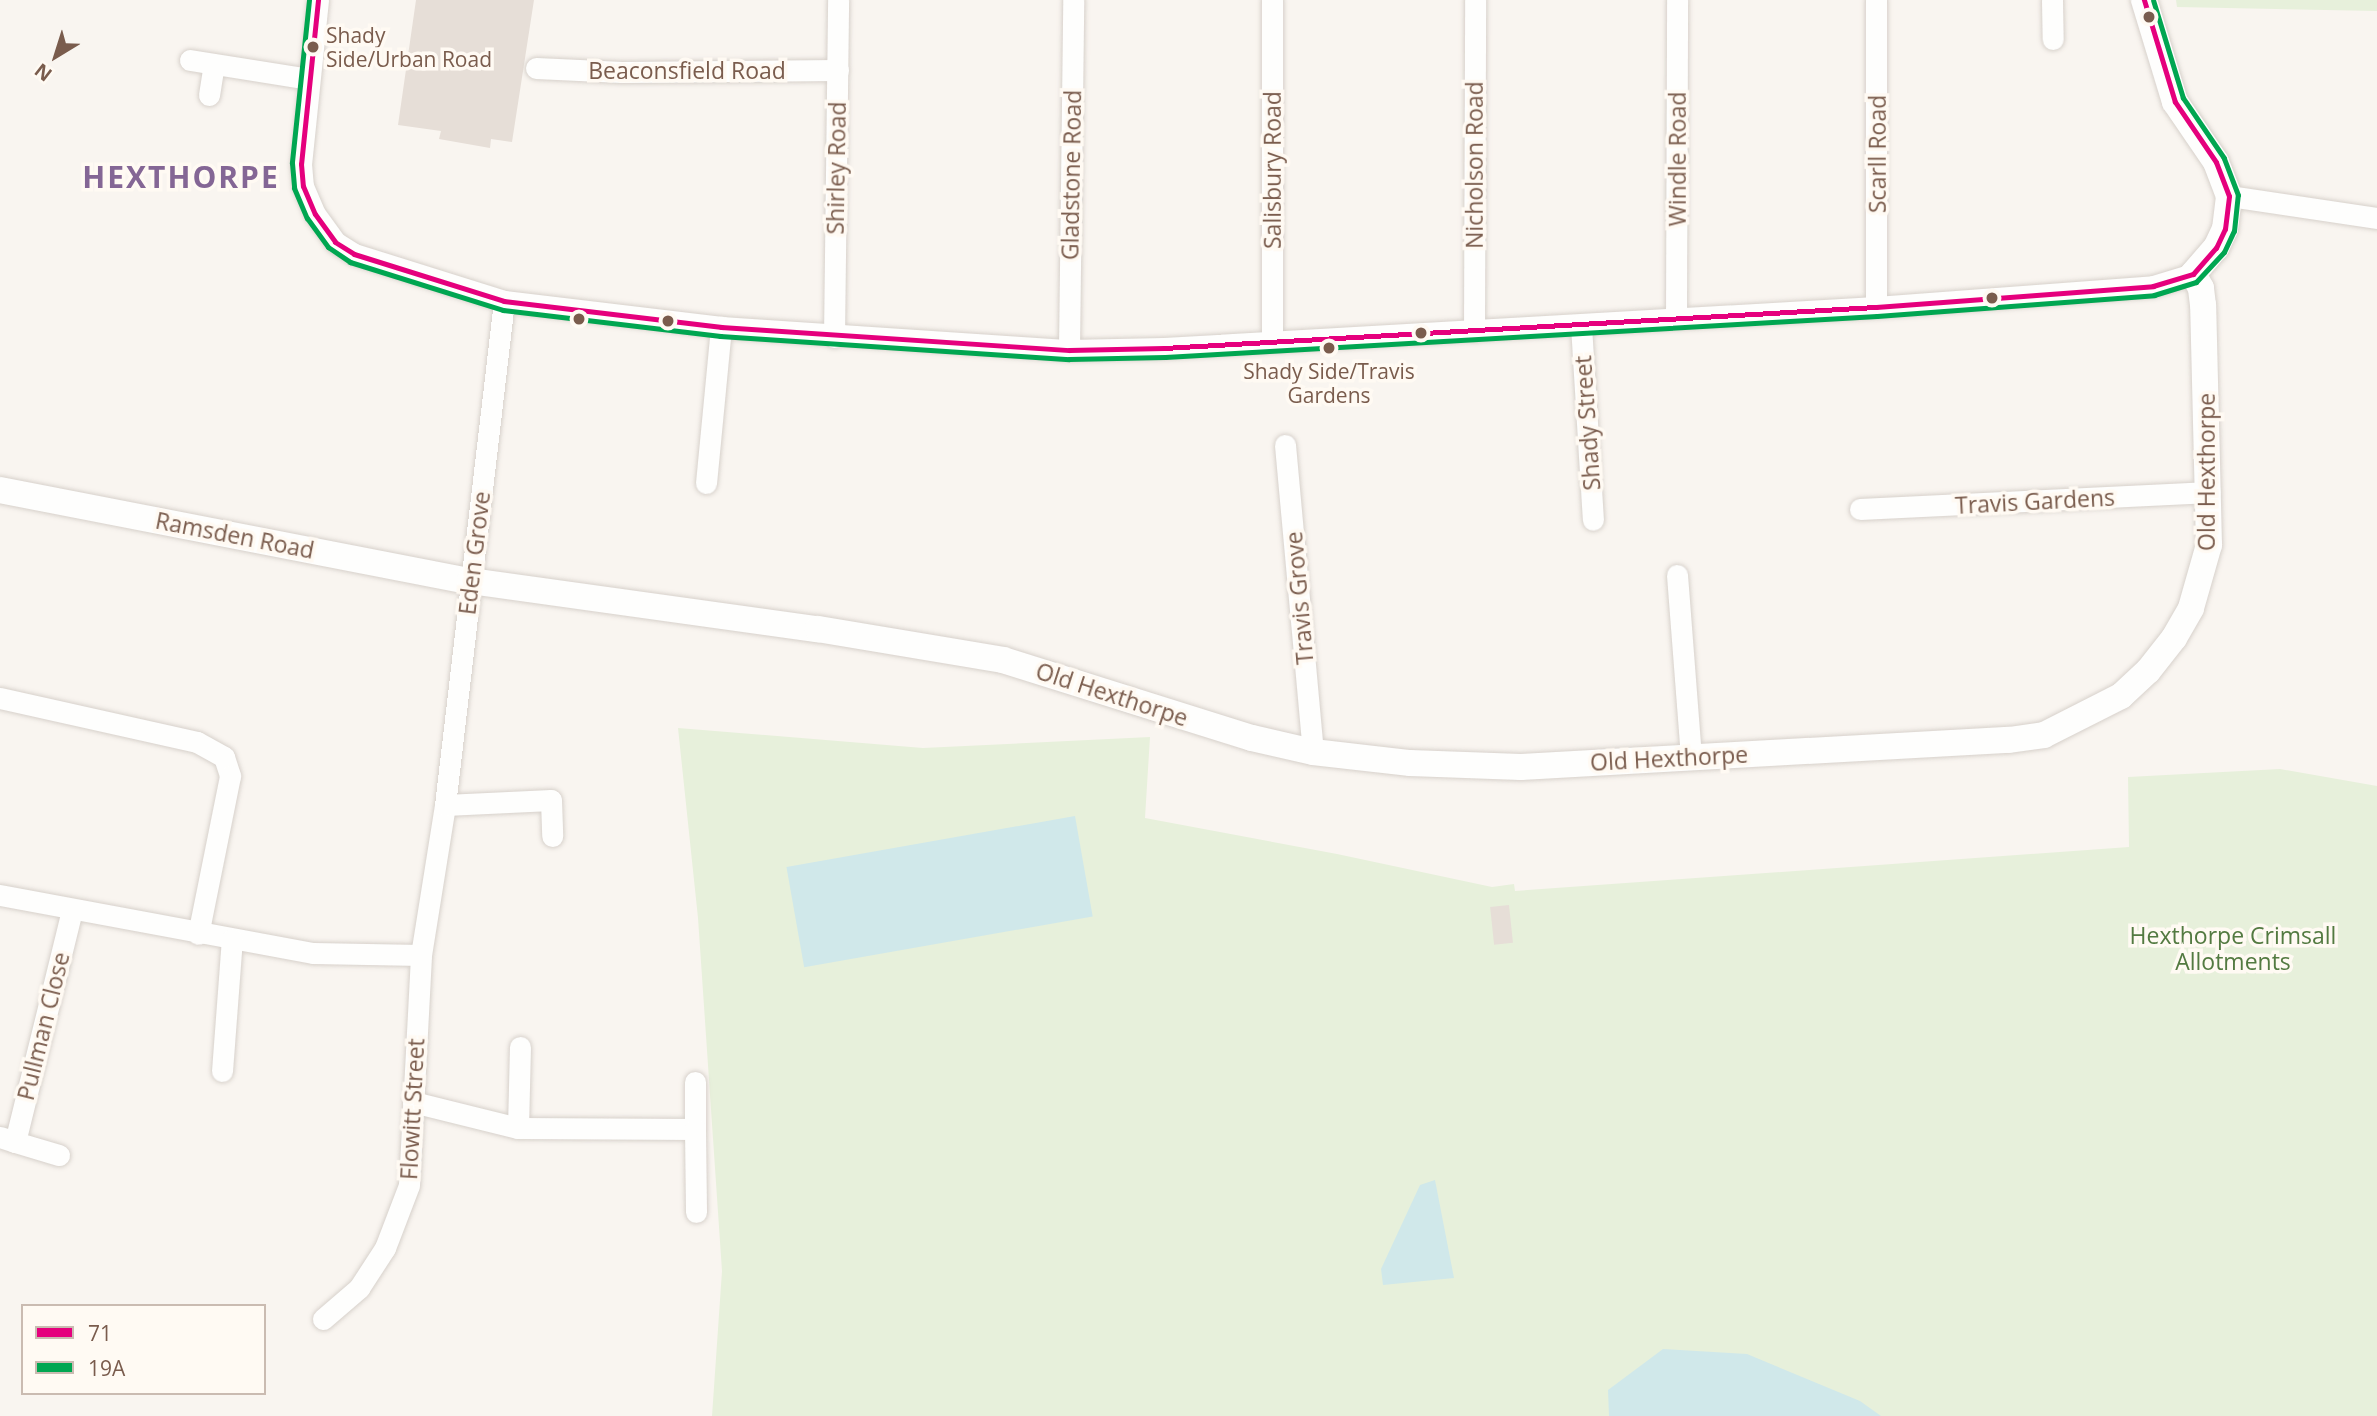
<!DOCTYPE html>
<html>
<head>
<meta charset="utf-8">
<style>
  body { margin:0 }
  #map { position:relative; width:2377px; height:1416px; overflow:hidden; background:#f9f5f0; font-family:"Open Sans",sans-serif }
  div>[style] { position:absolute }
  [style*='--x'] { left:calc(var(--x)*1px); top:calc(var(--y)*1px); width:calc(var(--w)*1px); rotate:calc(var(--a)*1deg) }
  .green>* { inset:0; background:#e7f0db }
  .water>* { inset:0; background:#d0e8ea; transform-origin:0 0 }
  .building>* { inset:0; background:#e6ded7; transform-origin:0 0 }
  .roads { filter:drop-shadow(0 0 2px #d7d1cb) drop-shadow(0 0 2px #d7d1cb) }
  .minor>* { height:21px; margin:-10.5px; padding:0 10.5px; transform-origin:10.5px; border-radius:10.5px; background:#fefefd }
  .tertiary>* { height:26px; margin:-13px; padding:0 13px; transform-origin:13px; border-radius:13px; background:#fefefd }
  .bus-1>* { height:5px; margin:-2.5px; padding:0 2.5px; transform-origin:2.5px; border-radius:2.5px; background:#e5007d }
  .bus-2>* { height:5px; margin:-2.5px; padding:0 2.5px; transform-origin:2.5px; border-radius:2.5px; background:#00a651 }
  .dots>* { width:19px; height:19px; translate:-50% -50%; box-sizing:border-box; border:4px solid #fffaf3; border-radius:50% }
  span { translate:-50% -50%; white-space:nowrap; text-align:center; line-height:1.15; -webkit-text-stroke:7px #fffaf3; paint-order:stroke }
  .bus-label { font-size:21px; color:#7a5c4d }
  .left { translate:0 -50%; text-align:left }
  .street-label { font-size:23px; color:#7a5c4d }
  .park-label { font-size:23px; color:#537a41 }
  .district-label { font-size:30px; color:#846695; font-weight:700; letter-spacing:2px }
  .legend { position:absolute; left:21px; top:1304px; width:245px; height:91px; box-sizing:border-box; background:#fffaf3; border:2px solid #cabbb1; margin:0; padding:9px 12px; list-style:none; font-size:21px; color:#7a5c4d }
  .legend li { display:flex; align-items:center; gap:14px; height:35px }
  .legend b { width:35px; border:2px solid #cabbb1 }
  .north { position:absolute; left:21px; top:21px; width:70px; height:70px; -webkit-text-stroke:5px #fffaf3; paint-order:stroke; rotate:218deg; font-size:19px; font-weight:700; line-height:28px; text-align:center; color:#7a5c4d }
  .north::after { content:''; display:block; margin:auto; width:24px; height:32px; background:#7a5c4d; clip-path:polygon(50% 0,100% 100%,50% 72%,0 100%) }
</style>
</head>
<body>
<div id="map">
  <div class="green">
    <i style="clip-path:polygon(2176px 0,2377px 0,2377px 11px,2177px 7px)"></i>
    <i style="clip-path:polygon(678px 728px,923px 748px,1150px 737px,1145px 818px,1337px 854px,1492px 887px,1514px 884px,1515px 891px,2129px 847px,2128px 777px,2280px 769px,2377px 786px,2377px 1416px,712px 1416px,722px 1271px,698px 918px)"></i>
  </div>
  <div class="water">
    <i style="left:1075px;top:816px;width:102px;height:293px;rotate:80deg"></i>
    <i style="clip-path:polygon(1435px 1180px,1454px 1278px,1383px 1285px,1381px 1269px,1420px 1185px)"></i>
    <i style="clip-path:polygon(1663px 1349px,1747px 1354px,1860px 1401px,1881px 1416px,1609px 1416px,1608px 1390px)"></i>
  </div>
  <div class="building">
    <i style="clip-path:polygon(416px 0,534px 0,512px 142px,491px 139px,490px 148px,439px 139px,441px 131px,398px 125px)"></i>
    <i style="left:1509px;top:905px;width:38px;height:19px;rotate:84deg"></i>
  </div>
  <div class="roads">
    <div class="minor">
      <i style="--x:318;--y:0;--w:165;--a:95.9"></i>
      <i style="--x:301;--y:164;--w:22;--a:85"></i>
      <i style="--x:303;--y:186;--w:30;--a:67"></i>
      <i style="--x:315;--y:214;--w:34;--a:54"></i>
      <i style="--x:335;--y:242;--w:22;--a:32"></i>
      <i style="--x:354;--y:254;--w:157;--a:17.4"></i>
      <i style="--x:504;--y:301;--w:219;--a:6.8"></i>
      <i style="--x:721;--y:327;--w:349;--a:3.8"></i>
      <i style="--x:1069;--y:350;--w:95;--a:-1.2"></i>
      <i style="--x:1164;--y:348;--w:713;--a:-3.3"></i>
      <i style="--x:1876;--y:307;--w:278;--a:-4.3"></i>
      <i style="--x:2153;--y:286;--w:42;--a:-16.7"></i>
      <i style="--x:1876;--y:0;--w:307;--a:90"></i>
      <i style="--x:2052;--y:0;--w:39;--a:89"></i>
      <i style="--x:190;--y:60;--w:120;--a:9.1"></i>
      <i style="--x:536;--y:68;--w:86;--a:2.7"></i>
      <i style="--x:622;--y:72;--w:216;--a:-0.5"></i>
      <i style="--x:209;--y:95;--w:31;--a:-81"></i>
      <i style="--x:2229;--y:196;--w:150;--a:8.5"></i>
      <i style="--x:1676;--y:318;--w:318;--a:-89.8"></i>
      <i style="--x:1581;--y:325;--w:195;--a:86.5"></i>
      <i style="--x:1474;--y:331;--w:331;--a:-89.8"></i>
      <i style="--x:834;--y:337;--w:337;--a:-89.3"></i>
      <i style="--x:1272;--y:341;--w:341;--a:-90"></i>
      <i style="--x:1069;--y:350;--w:350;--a:-89.3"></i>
      <i style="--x:1285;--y:445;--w:308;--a:84.8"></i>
      <i style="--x:706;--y:483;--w:157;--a:-84.5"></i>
      <i style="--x:1860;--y:509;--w:350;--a:-2.8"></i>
      <i style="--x:1677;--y:575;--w:182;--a:85.6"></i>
      <i style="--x:0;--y:698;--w:202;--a:12.6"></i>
      <i style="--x:197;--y:742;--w:31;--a:29"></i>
      <i style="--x:224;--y:757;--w:20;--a:72"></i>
      <i style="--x:230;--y:776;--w:161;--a:101.4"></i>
      <i style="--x:445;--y:805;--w:106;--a:-2.7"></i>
      <i style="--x:551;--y:800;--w:36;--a:88"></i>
      <i style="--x:0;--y:895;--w:318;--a:10.5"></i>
      <i style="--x:313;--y:953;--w:108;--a:1.1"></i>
      <i style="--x:222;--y:1071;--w:132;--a:-85.7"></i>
      <i style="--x:695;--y:1082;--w:47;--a:90"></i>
      <i style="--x:413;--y:1102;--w:108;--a:13.9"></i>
      <i style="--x:518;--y:1128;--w:177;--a:0.3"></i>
      <i style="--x:695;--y:1129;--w:83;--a:89.3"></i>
      <i style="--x:518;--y:1128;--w:81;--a:-88.6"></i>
      <i style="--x:0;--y:1137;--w:16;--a:18"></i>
      <i style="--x:15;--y:1142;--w:239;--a:-76.2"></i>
      <i style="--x:15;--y:1142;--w:46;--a:16.5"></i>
      <i style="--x:323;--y:1319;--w:48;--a:-40.7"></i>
      <i style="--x:359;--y:1288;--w:48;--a:-57"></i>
      <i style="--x:385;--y:1248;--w:67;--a:-69.1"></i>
      <i style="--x:409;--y:1185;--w:230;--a:-87"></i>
      <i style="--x:421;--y:955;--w:152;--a:-80.9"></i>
      <i style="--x:445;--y:805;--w:507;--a:-83.32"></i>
    </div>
    <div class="tertiary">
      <i style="--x:0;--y:490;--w:479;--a:11"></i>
      <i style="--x:470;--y:581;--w:351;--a:7.9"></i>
      <i style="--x:818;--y:629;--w:188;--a:9.5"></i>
      <i style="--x:1003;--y:660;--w:261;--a:17.4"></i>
      <i style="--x:1252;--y:738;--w:63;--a:12.9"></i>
      <i style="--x:1313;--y:752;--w:98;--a:6.5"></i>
      <i style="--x:1410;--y:763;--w:111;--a:2.1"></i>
      <i style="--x:1521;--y:767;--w:489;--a:-3.2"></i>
      <i style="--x:2009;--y:740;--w:35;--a:-8"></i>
      <i style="--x:2044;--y:735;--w:86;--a:-26.9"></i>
      <i style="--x:2121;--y:696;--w:37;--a:-43"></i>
      <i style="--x:2148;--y:671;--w:42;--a:-51.8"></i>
      <i style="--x:2174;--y:638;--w:34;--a:-60"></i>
      <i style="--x:2191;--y:608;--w:66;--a:-74.1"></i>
      <i style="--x:2209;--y:545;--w:240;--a:-91.4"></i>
      <i style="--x:2203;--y:305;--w:17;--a:-97"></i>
      <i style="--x:2201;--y:288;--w:16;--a:-120"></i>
      <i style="--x:2193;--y:274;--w:35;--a:-49"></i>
      <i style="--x:2216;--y:248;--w:21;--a:-65"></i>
      <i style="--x:2225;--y:229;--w:33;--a:-83"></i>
      <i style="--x:2229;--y:196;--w:36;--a:-111"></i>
      <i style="--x:2216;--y:162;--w:73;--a:-124.3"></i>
      <i style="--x:2175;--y:102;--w:107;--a:-106.9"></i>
    </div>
  </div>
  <div class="bus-1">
    <i style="--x:318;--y:0;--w:165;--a:95.9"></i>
    <i style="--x:301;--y:164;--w:22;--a:85"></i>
    <i style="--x:303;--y:186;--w:30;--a:67"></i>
    <i style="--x:315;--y:214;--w:34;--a:54"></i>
    <i style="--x:335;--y:242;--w:22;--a:32"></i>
    <i style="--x:354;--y:254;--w:157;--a:17.4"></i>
    <i style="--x:504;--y:301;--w:219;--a:6.8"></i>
    <i style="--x:721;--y:327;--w:349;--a:3.8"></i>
    <i style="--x:1069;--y:350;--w:95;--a:-1.2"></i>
    <i style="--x:1164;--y:348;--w:713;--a:-3.3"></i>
    <i style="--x:1876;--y:307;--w:278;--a:-4.3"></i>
    <i style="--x:2153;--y:286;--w:42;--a:-16.7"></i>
    <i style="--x:2193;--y:274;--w:35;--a:-49"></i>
    <i style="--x:2216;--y:248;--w:21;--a:-65"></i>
    <i style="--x:2225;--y:229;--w:33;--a:-83"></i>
    <i style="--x:2229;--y:196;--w:36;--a:-111"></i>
    <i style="--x:2216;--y:162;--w:73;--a:-124.3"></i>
    <i style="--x:2175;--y:102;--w:107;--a:-106.9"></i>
  </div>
  <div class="bus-2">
    <i style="--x:309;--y:0;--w:164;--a:96"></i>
    <i style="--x:292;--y:163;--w:25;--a:85"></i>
    <i style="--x:294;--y:188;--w:33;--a:67"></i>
    <i style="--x:307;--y:218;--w:36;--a:54"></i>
    <i style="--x:328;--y:247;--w:27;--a:34"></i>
    <i style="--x:350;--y:262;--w:160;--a:17.4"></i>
    <i style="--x:503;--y:310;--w:219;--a:6.8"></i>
    <i style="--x:720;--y:336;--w:350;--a:3.8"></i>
    <i style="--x:1069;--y:359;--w:96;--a:-1.2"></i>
    <i style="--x:1165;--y:357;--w:713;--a:-3.3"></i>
    <i style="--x:1877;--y:316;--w:278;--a:-4.3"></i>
    <i style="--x:2154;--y:295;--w:44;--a:-17.2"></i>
    <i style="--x:2196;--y:282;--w:41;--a:-47"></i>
    <i style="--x:2224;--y:252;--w:23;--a:-65"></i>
    <i style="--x:2234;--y:231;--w:36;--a:-84"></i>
    <i style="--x:2238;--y:195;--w:40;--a:-111"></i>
    <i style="--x:2224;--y:158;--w:73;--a:-124.3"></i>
    <i style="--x:2183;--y:98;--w:102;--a:-107"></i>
  </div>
  <div class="dots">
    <i style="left:2149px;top:17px;background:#7a5c4d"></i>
    <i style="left:313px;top:47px;background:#7a5c4d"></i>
    <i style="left:1992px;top:298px;background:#7a5c4d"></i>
    <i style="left:579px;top:319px;background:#7a5c4d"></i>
    <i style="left:668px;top:321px;background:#7a5c4d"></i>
    <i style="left:1421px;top:333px;background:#7a5c4d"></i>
    <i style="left:1329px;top:348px;background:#7a5c4d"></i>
  </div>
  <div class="bus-label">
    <span class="left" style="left:326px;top:47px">Shady<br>Side/Urban Road</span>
    <span style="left:1329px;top:383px">Shady Side/Travis<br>Gardens</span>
  </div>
  <div class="street-label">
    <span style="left:687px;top:70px">Beaconsfield Road</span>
    <span style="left:1877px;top:154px;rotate:-90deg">Scarll Road</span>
    <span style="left:1677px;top:159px;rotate:-90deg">Windle Road</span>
    <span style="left:1474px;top:165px;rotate:-90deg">Nicholson Road</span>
    <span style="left:836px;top:168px;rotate:-89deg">Shirley Road</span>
    <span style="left:1272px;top:170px;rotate:-90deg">Salisbury Road</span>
    <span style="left:1071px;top:175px;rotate:-89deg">Gladstone Road</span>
    <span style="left:1587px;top:423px;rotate:-94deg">Shady Street</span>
    <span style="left:2206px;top:472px;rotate:-90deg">Old Hexthorpe</span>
    <span style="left:2035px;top:501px;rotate:-3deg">Travis Gardens</span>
    <span style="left:235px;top:535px;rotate:11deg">Ramsden Road</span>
    <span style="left:474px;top:553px;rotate:-83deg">Eden Grove</span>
    <span style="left:1299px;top:598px;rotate:-95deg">Travis Grove</span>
    <span style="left:1112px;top:694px;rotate:18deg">Old Hexthorpe</span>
    <span style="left:1669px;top:758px;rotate:-3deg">Old Hexthorpe</span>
    <span style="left:43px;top:1026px;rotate:-76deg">Pullman Close</span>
    <span style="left:412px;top:1109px;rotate:-87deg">Flowitt Street</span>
  </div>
  <div class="park-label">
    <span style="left:2233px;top:948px">Hexthorpe Crimsall<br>Allotments</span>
  </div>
  <div class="district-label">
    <span style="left:181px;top:177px">HEXTHORPE</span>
  </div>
  <ul class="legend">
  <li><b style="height:9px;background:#e5007d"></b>71</li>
  <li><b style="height:9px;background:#00a651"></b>19A</li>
  </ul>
  <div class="north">N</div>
</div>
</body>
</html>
